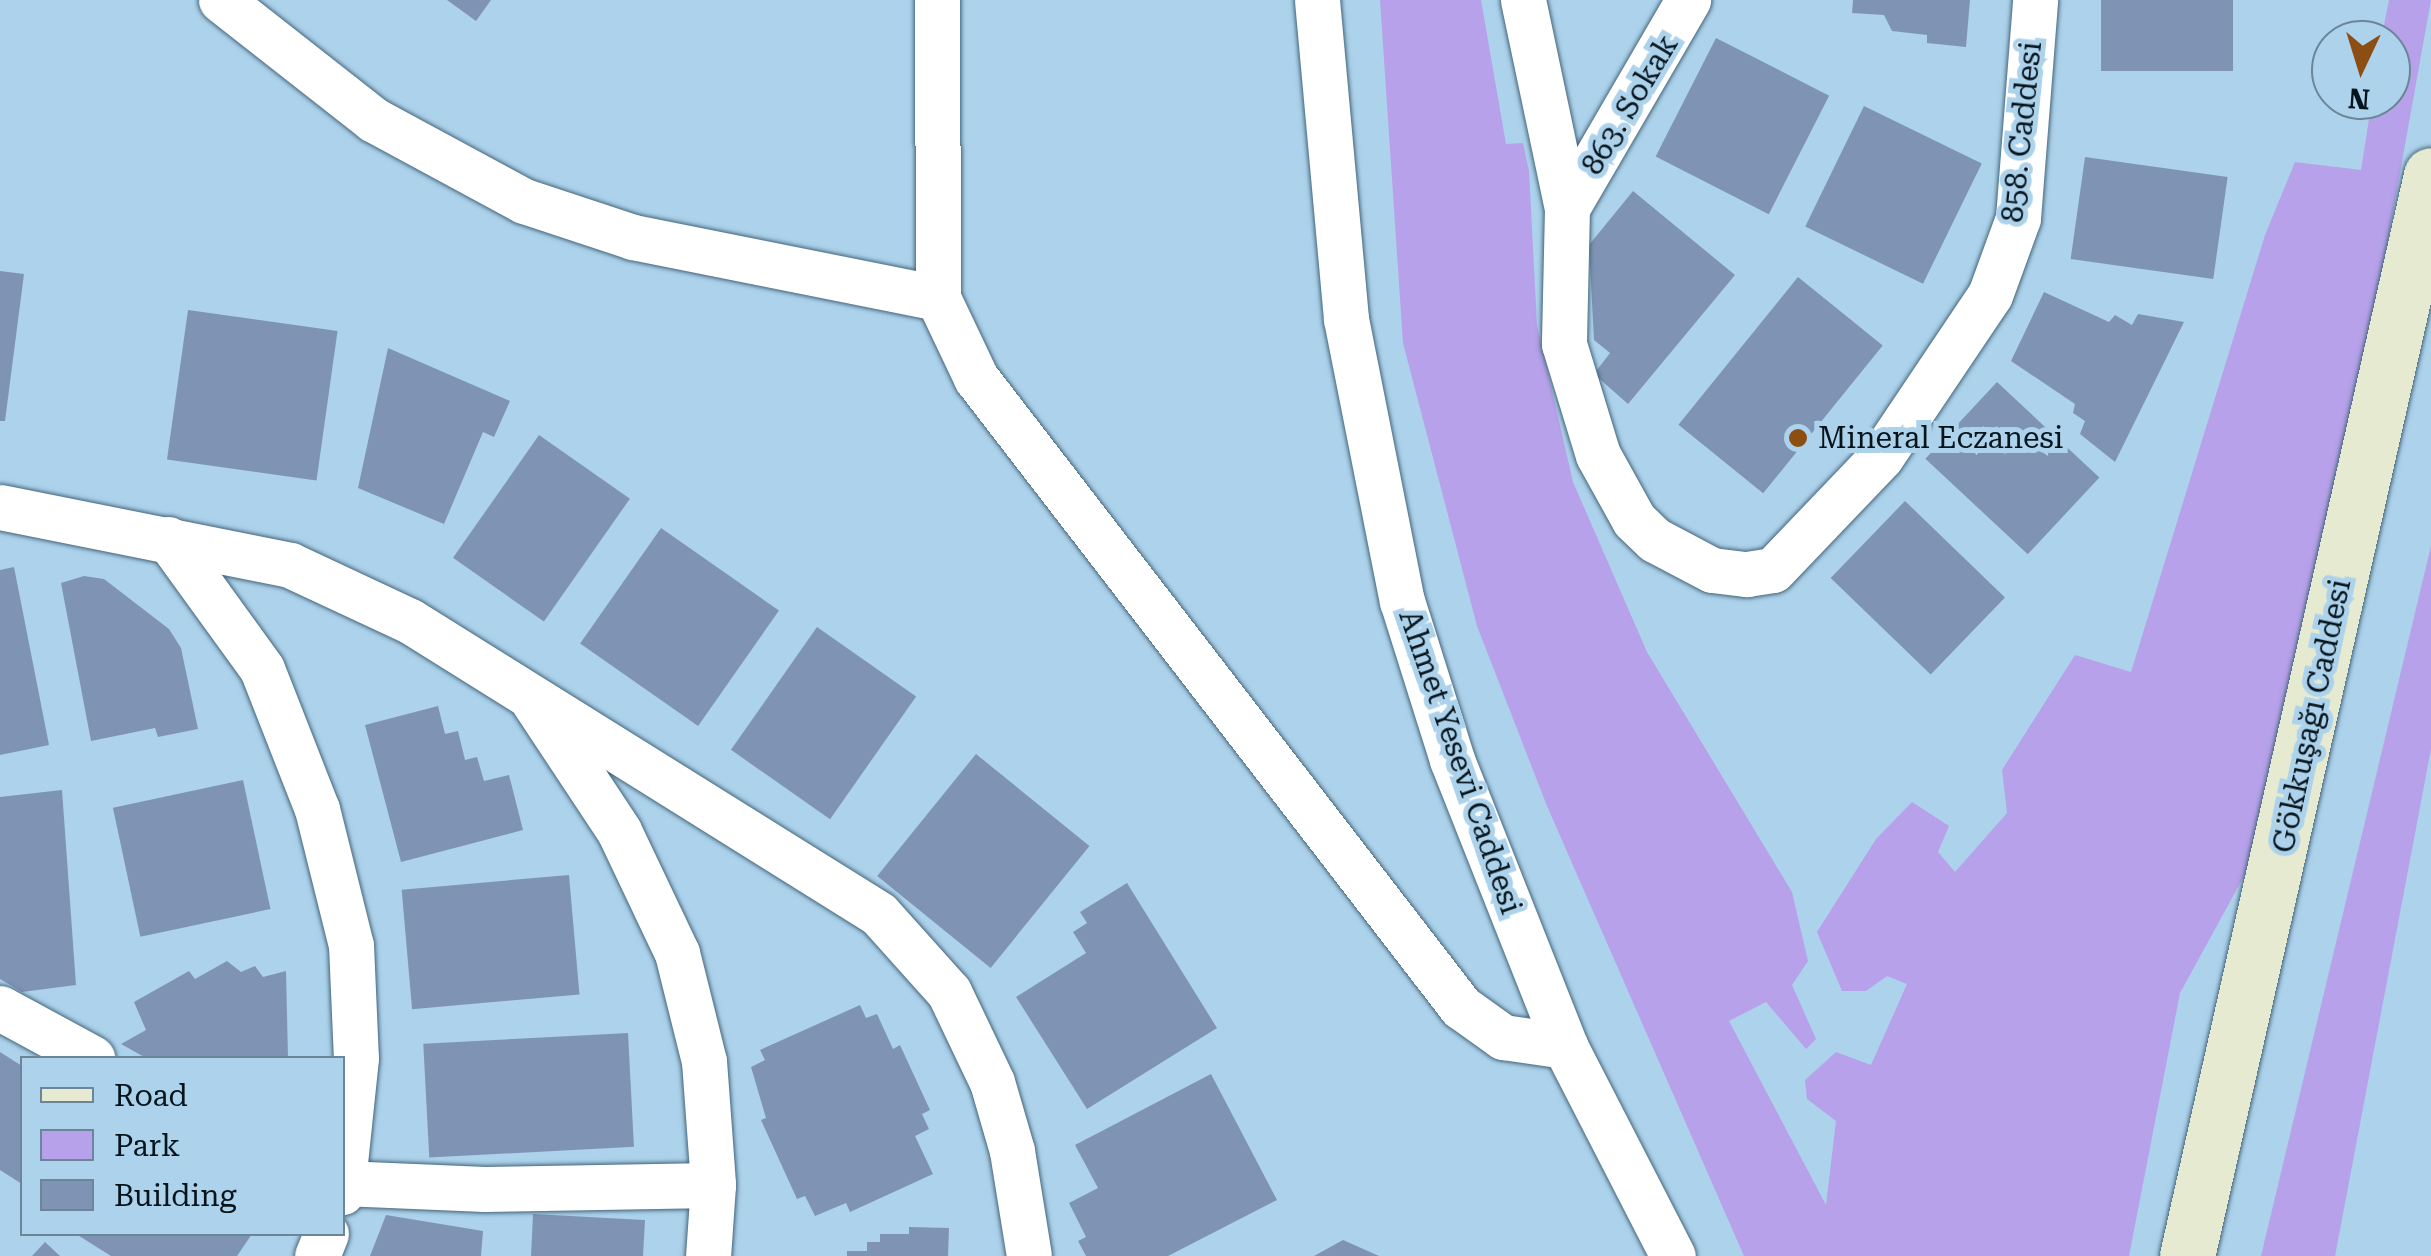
<!DOCTYPE html>
<html>
<head>
<meta charset="utf-8">
<style>
  body { margin:0 }
  #map { position:relative; width:2431px; height:1256px; overflow:hidden; background:#add2eb; font-family:"Roboto Serif",serif }
  div>[style] { position:absolute }
  [style*='--x'] { left:calc(var(--x)*1px); top:calc(var(--y)*1px); width:calc(var(--w)*1px); rotate:calc(var(--a)*1deg) }
  .green>* { inset:0; background:#b7a1ea }
  .building>* { inset:0; background:#7f94b4; transform-origin:0 0 }
  .roads { filter:drop-shadow(0 0 2px #44667c) drop-shadow(0 0 2px #44667c) }
  .street>* { height:45px; margin:-22.5px; padding:0 22.5px; transform-origin:22.5px; border-radius:22.5px; background:#fff }
  .secondary>* { height:55px; margin:-27.5px; padding:0 27.5px; transform-origin:27.5px; border-radius:27.5px; background:#e5ead1 }
  .dots>* { width:28px; height:28px; translate:-50% -50%; box-sizing:border-box; border:5px solid #add2eb; border-radius:50% }
  span { translate:-50% -50%; white-space:nowrap; text-align:center; line-height:1.15; -webkit-text-stroke:10px #add2eb; paint-order:stroke }
  .street-label { font-size:30px; color:#06141c }
  .poi-label { font-size:30px; color:#06141c }
  .left { translate:0 -50%; text-align:left }
  .legend { position:absolute; left:20px; top:1056px; width:325px; height:180px; box-sizing:border-box; background:#add2eb; border:2px solid #6a8698; margin:0; padding:12px 18px; list-style:none; font-size:30px; color:#06141c }
  .legend li { display:flex; align-items:center; gap:20px; height:50px }
  .legend b { width:50px; border:2px solid #6a8698 }
  .north { position:absolute; left:2311px; top:20px; width:100px; height:100px; box-sizing:border-box; background:#add2eb; border:2px solid #6a8698; border-radius:50%; rotate:184deg; font-size:28px; font-weight:700; line-height:40px; text-align:center; color:#06141c }
  .north::after { content:''; display:block; margin:auto; width:35px; height:45px; background:#8d4e14; clip-path:polygon(50% 0,100% 100%,50% 72%,0 100%) }
</style>
</head>
<body>
<div id="map">
  <div class="green">
    <i style="clip-path:polygon(1380px 0,1481px 0,1506px 144px,1523px 143px,1529px 171px,1537px 325px,1573px 482px,1647px 652px,1792px 892px,1808px 961px,1792px 985px,1816px 1039px,1806px 1049px,1766px 1002px,1729px 1021px,1826px 1205px,1836px 1121px,1807px 1099px,1805px 1080px,1836px 1052px,1871px 1065px,1907px 984px,1887px 976px,1866px 991px,1842px 991px,1817px 932px,1876px 839px,1912px 802px,1949px 826px,1938px 852px,1955px 872px,2007px 813px,2002px 770px,2075px 655px,2131px 672px,2265px 235px,2295px 162px,2361px 170px,2372px 100px,2391px 100px,2391px 40px,2381px 40px,2389px 0,2431px 0,2382px 273px,2249px 867px,2180px 993px,2129px 1256px,1744px 1256px,1547px 806px,1477px 626px,1403px 343px)"></i>
    <i style="clip-path:polygon(2431px 546px,2431px 749px,2335px 1256px,2261px 1256px)"></i>
  </div>
  <div class="building">
    <i style="clip-path:polygon(447px 0,491px 0,476px 21px)"></i>
    <i style="clip-path:polygon(1853px 0,1970px 0,1966px 47px,1927px 43px,1927px 35px,1892px 31px,1884px 15px,1852px 13px)"></i>
    <i style="left:2101px;top:0;width:132px;height:71px"></i>
    <i style="left:1716px;top:38px;width:127px;height:133px;rotate:27deg"></i>
    <i style="left:1864px;top:106px;width:131px;height:134px;rotate:26deg"></i>
    <i style="left:2085px;top:157px;width:144px;height:103px;rotate:8deg"></i>
    <i style="clip-path:polygon(1633px 191px,1735px 275px,1628px 404px,1594px 374px,1610px 353px,1594px 340px,1589px 245px)"></i>
    <i style="clip-path:polygon(0 271px,24px 274px,5px 421px,0 421px)"></i>
    <i style="left:1798px;top:277px;width:109px;height:190px;rotate:39deg"></i>
    <i style="clip-path:polygon(2044px 292px,2109px 322px,2115px 315px,2132px 325px,2138px 314px,2184px 322px,2115px 462px,2080px 434px,2085px 421px,2073px 413px,2075px 404px,2011px 361px)"></i>
    <i style="left:188px;top:310px;width:151px;height:151px;rotate:8deg"></i>
    <i style="clip-path:polygon(388px 348px,510px 401px,494px 437px,483px 432px,444px 524px,358px 488px)"></i>
    <i style="left:1997px;top:382px;width:140px;height:105px;rotate:43deg"></i>
    <i style="left:539px;top:435px;width:111px;height:150px;rotate:35deg"></i>
    <i style="left:1905px;top:501px;width:139px;height:107px;rotate:44deg"></i>
    <i style="left:661px;top:528px;width:144px;height:141px;rotate:35deg"></i>
    <i style="clip-path:polygon(14px 567px,49px 745px,0 755px,0 570px)"></i>
    <i style="clip-path:polygon(84px 576px,104px 579px,169px 629px,181px 648px,198px 729px,158px 737px,155px 728px,91px 741px,61px 583px)"></i>
    <i style="left:817px;top:627px;width:121px;height:150px;rotate:35deg"></i>
    <i style="clip-path:polygon(438px 706px,445px 734px,458px 731px,465px 760px,477px 757px,484px 781px,509px 775px,523px 830px,401px 862px,365px 725px)"></i>
    <i style="left:976px;top:754px;width:146px;height:157px;rotate:39deg"></i>
    <i style="left:243px;top:780px;width:132px;height:133px;rotate:78deg"></i>
    <i style="clip-path:polygon(62px 790px,76px 985px,22px 992px,0 979px,0 797px)"></i>
    <i style="left:569px;top:875px;width:120px;height:168px;rotate:85deg"></i>
    <i style="clip-path:polygon(1127px 883px,1217px 1028px,1087px 1109px,1016px 997px,1086px 953px,1073px 932px,1087px 923px,1080px 912px)"></i>
    <i style="clip-path:polygon(227px 961px,241px 972px,255px 966px,263px 977px,286px 971px,288px 1058px,146px 1058px,121px 1044px,146px 1030px,134px 1002px,189px 971px,195px 979px)"></i>
    <i style="clip-path:polygon(860px 1005px,866px 1018px,877px 1014px,893px 1049px,900px 1045px,930px 1110px,922px 1114px,929px 1129px,915px 1136px,933px 1174px,850px 1212px,846px 1203px,815px 1216px,805px 1196px,797px 1199px,761px 1120px,766px 1118px,751px 1067px,765px 1060px,760px 1050px)"></i>
    <i style="left:628px;top:1033px;width:114px;height:205px;rotate:87deg"></i>
    <i style="clip-path:polygon(0 1052px,22px 1066px,22px 1184px,0 1170px)"></i>
    <i style="clip-path:polygon(1211px 1074px,1277px 1200px,1168px 1256px,1086px 1256px,1078px 1241px,1086px 1237px,1069px 1203px,1098px 1188px,1075px 1145px)"></i>
    <i style="clip-path:polygon(533px 1214px,645px 1220px,643px 1256px,531px 1256px)"></i>
    <i style="clip-path:polygon(386px 1215px,483px 1231px,481px 1256px,370px 1256px)"></i>
    <i style="clip-path:polygon(909px 1227px,949px 1228px,948px 1256px,847px 1256px,847px 1251px,867px 1251px,867px 1242px,880px 1242px,880px 1234px,909px 1234px)"></i>
    <i style="clip-path:polygon(76px 1234px,252px 1234px,237px 1256px,111px 1256px)"></i>
    <i style="clip-path:polygon(1343px 1240px,1379px 1256px,1314px 1256px)"></i>
    <i style="clip-path:polygon(45px 1242px,60px 1256px,32px 1256px)"></i>
  </div>
  <div class="roads">
    <div class="street">
      <i style="--x:221;--y:0;--w:194;--a:38.1"></i>
      <i style="--x:374;--y:120;--w:170;--a:28.4"></i>
      <i style="--x:524;--y:201;--w:115;--a:18.3"></i>
      <i style="--x:633;--y:237;--w:311;--a:11.3"></i>
      <i style="--x:937;--y:0;--w:298;--a:89.8"></i>
      <i style="--x:938;--y:298;--w:89;--a:64.6"></i>
      <i style="--x:976;--y:378;--w:794;--a:52.37"></i>
      <i style="--x:1461;--y:1007;--w:52;--a:35.5"></i>
      <i style="--x:1503;--y:1037;--w:63;--a:8.3"></i>
      <i style="--x:1317;--y:0;--w:320;--a:84.8"></i>
      <i style="--x:1346;--y:319;--w:288;--a:78.8"></i>
      <i style="--x:1402;--y:601;--w:167;--a:72.5"></i>
      <i style="--x:1452;--y:760;--w:308;--a:68.4"></i>
      <i style="--x:1565;--y:1046;--w:236;--a:62.8"></i>
      <i style="--x:1523;--y:0;--w:213;--a:78.1"></i>
      <i style="--x:1567;--y:208;--w:136;--a:91.3"></i>
      <i style="--x:1564;--y:344;--w:116;--a:73"></i>
      <i style="--x:1598;--y:455;--w:74;--a:61"></i>
      <i style="--x:1634;--y:520;--w:29;--a:44"></i>
      <i style="--x:1655;--y:540;--w:64;--a:27.8"></i>
      <i style="--x:1712;--y:570;--w:35;--a:7"></i>
      <i style="--x:1747;--y:574;--w:26;--a:-9"></i>
      <i style="--x:1773;--y:570;--w:156;--a:-46.3"></i>
      <i style="--x:1881;--y:457;--w:195;--a:-56.1"></i>
      <i style="--x:1990;--y:295;--w:82;--a:-70"></i>
      <i style="--x:2018;--y:218;--w:219;--a:-85.5"></i>
      <i style="--x:1567;--y:208;--w:241;--a:-59.8"></i>
      <i style="--x:0;--y:507;--w:296;--a:11.3"></i>
      <i style="--x:290;--y:565;--w:132;--a:25"></i>
      <i style="--x:410;--y:621;--w:553;--a:31.99"></i>
      <i style="--x:879;--y:914;--w:105;--a:48.1"></i>
      <i style="--x:949;--y:992;--w:100;--a:64.5"></i>
      <i style="--x:992;--y:1082;--w:72;--a:73.8"></i>
      <i style="--x:1012;--y:1151;--w:106;--a:80.8"></i>
      <i style="--x:168;--y:539;--w:160;--a:54.1"></i>
      <i style="--x:262;--y:669;--w:150;--a:68.6"></i>
      <i style="--x:317;--y:809;--w:140;--a:76"></i>
      <i style="--x:351;--y:945;--w:113;--a:87.5"></i>
      <i style="--x:356;--y:1058;--w:135;--a:96"></i>
      <i style="--x:533;--y:701;--w:156;--a:56.5"></i>
      <i style="--x:619;--y:831;--w:135;--a:64.6"></i>
      <i style="--x:677;--y:953;--w:111;--a:76"></i>
      <i style="--x:704;--y:1061;--w:124;--a:85.8"></i>
      <i style="--x:713;--y:1185;--w:71;--a:94"></i>
      <i style="--x:0;--y:1008;--w:105;--a:28.5"></i>
      <i style="--x:342;--y:1183;--w:143;--a:2.4"></i>
      <i style="--x:485;--y:1189;--w:228;--a:-1"></i>
      <i style="--x:317;--y:1256;--w:24;--a:-68"></i>
    </div>
    <div class="secondary">
      <i style="--x:2187;--y:1256;--w:1108;--a:-77.28"></i>
    </div>
  </div>
  <div class="dots">
    <i style="left:1798px;top:438px;background:#8d4e14"></i>
  </div>
  <div class="street-label">
    <span style="left:1630px;top:105px;rotate:-59deg">863. Sokak</span>
    <span style="left:2022px;top:132px;rotate:-84deg">858. Caddesi</span>
    <span style="left:2312px;top:716px;rotate:-78deg">Gökkuşağı Caddesi</span>
    <span style="left:1460px;top:762px;rotate:71deg">Ahmet Yesevi Caddesi</span>
  </div>
  <div class="poi-label">
    <span class="left" style="left:1818px;top:438px">Mineral Eczanesi</span>
  </div>
  <ul class="legend">
  <li><b style="height:12px;background:#e5ead1"></b>Road</li>
  <li><b style="height:28px;background:#b7a1ea"></b>Park</li>
  <li><b style="height:28px;background:#7f94b4"></b>Building</li>
  </ul>
  <div class="north">N</div>
</div>
</body>
</html>
